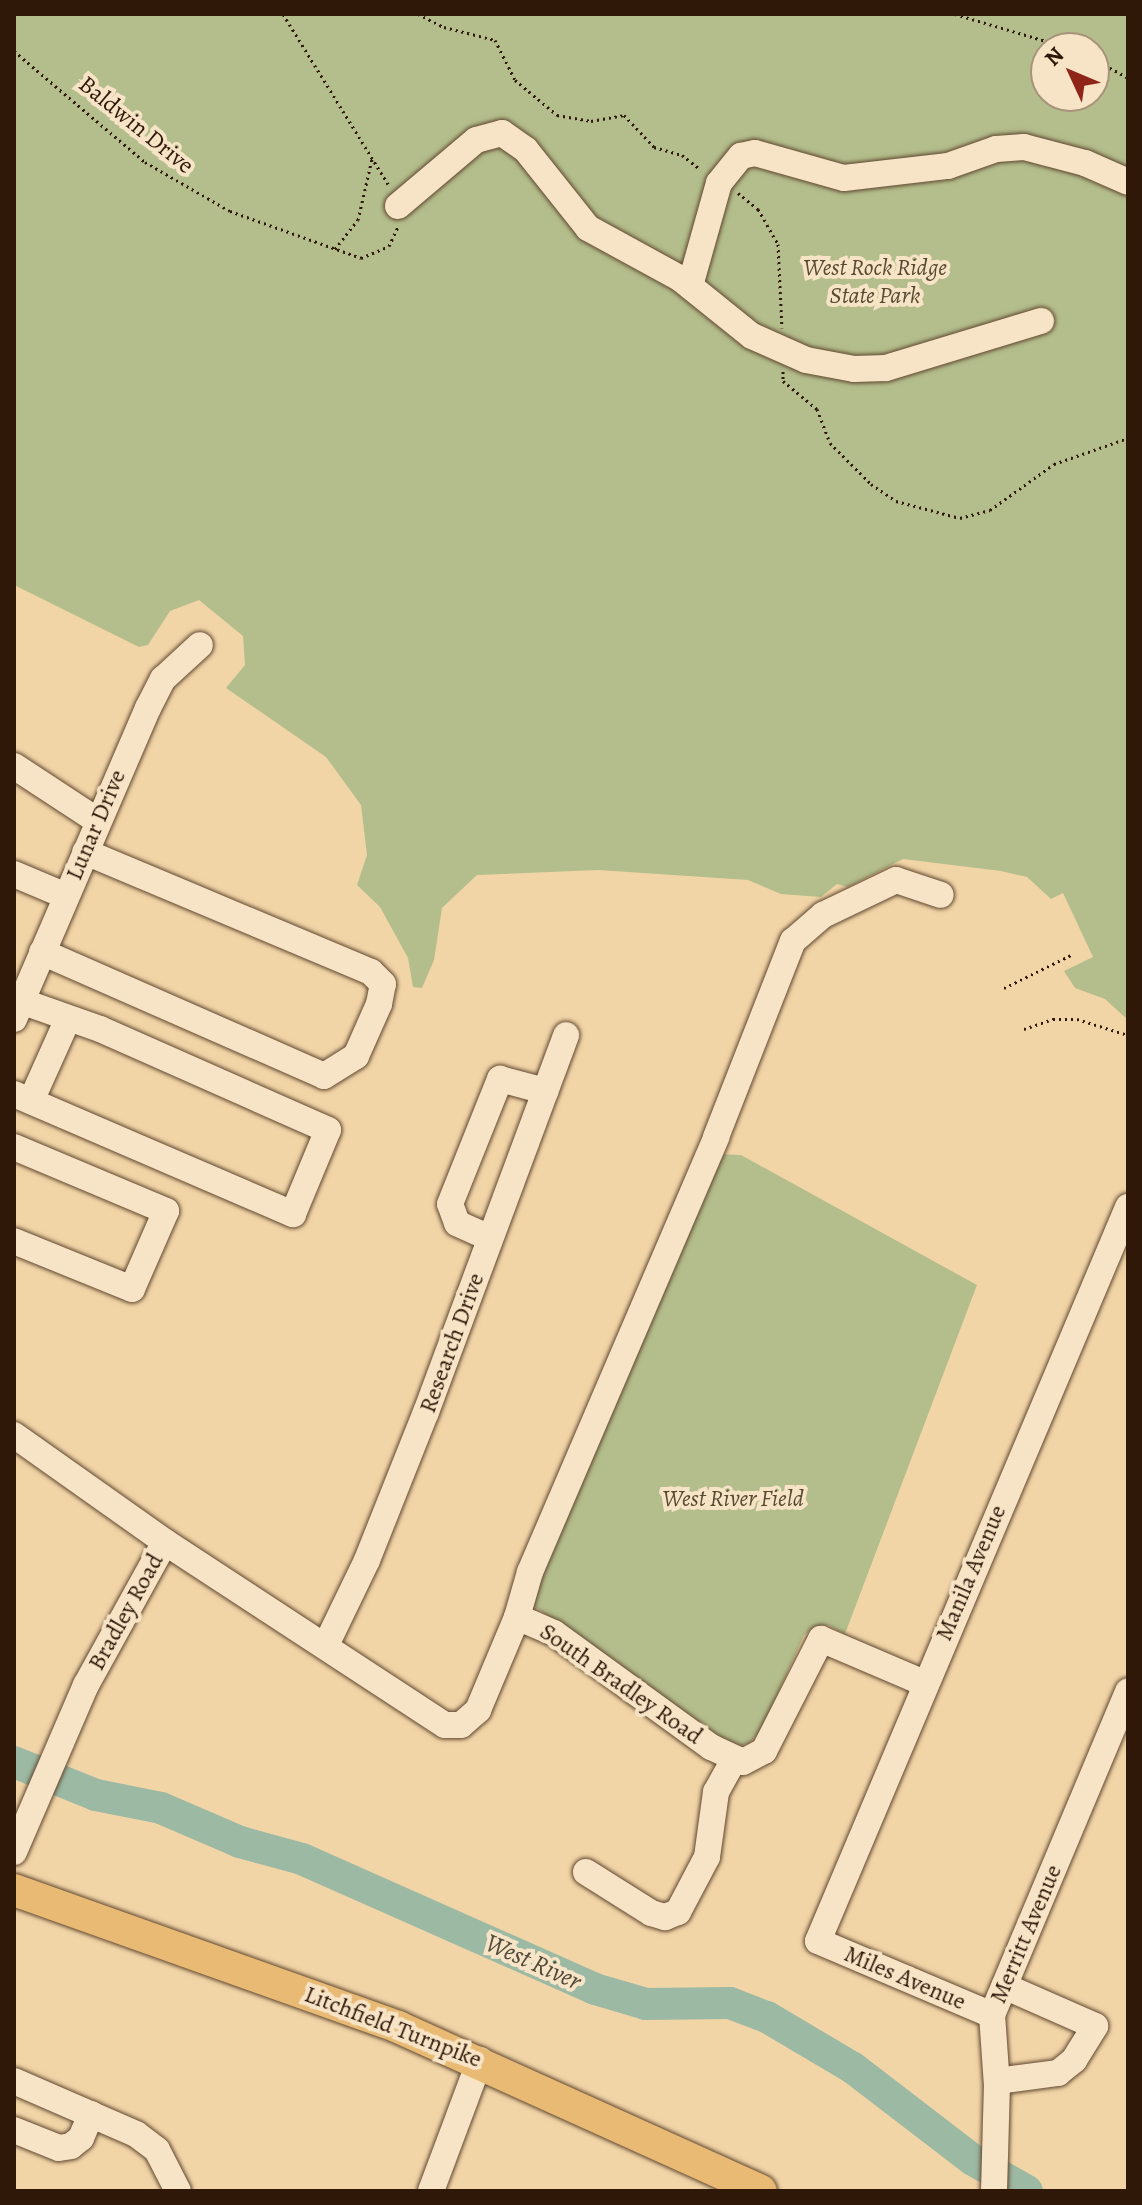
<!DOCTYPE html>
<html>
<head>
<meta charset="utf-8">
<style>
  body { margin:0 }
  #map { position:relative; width:1142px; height:2205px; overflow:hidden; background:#f2d5a7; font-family:Alegreya,serif }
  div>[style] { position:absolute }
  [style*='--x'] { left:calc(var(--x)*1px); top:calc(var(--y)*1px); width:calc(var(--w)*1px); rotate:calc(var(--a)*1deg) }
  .green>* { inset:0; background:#b4be8c }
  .river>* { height:32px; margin:-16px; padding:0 16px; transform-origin:16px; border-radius:16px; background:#9cb9a4 }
  .path>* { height:3px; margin-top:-1.5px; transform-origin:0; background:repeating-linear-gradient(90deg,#301809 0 2px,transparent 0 6px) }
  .roads { filter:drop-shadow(0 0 2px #604730) drop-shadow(0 0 2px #604730) }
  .minor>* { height:26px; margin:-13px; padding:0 13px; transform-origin:13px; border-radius:13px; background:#f7e4c6 }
  .major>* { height:32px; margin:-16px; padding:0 16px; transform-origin:16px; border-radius:16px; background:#e9ba74 }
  span { translate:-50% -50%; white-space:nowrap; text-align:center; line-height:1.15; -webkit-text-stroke:8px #f7e4c6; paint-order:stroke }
  .street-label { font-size:24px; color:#301809 }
  .park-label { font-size:24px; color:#584a30; font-style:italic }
  .water-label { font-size:26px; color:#504838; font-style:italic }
  .frame { position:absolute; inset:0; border:16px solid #301809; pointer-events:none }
  .north { position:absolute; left:1030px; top:32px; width:80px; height:80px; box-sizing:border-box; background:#f7e4c6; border:2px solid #a7927a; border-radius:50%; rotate:314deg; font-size:22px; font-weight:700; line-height:32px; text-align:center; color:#301809 }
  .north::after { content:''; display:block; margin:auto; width:28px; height:36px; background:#8f2418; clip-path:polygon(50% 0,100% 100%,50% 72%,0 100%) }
</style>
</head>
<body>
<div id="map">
  <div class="green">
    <i style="clip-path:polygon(evenodd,14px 14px,1128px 14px,1128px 1020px,1105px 999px,1075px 988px,1064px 971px,1093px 957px,1063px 893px,1051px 899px,1027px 877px,1001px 871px,903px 859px,848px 887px,837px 884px,821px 897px,781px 894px,748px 880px,598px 870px,477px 875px,442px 908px,434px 960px,422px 988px,413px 987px,408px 958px,380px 907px,357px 885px,367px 855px,361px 805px,326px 757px,226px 688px,245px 665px,243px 636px,199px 600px,170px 611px,148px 645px,139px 647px,14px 585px,14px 14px,1046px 48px,1094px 48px,1094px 96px,1046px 96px,1046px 48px)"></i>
    <i style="clip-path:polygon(718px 1154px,741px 1155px,977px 1285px,845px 1634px,828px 1625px,815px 1626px,804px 1635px,761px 1731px,749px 1743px,735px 1747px,534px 1606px,531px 1595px)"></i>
  </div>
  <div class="river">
    <i style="--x:14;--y:1762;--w:88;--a:21.9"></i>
    <i style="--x:96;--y:1795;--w:66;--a:11.3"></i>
    <i style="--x:161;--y:1808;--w:86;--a:23.3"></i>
    <i style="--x:240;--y:1842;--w:64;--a:15.3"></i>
    <i style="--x:302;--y:1859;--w:321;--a:23.9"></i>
    <i style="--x:595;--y:1989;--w:53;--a:16.4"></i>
    <i style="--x:646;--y:2004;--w:84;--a:-0.7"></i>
    <i style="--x:730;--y:2003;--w:40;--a:21"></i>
    <i style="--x:767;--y:2017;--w:100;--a:30.7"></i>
    <i style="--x:853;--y:2068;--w:151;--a:37.5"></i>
    <i style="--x:973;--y:2160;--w:62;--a:29.9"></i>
  </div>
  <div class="path">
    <i style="--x:283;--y:14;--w:200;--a:58.3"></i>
    <i style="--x:418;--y:14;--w:29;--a:27"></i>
    <i style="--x:444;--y:27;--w:53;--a:14.3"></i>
    <i style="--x:495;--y:40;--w:45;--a:63.4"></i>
    <i style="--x:515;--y:80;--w:55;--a:39.8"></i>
    <i style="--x:557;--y:115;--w:35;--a:10"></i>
    <i style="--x:591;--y:121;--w:34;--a:-10"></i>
    <i style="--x:624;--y:115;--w:44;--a:46.8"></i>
    <i style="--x:654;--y:147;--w:29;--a:16"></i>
    <i style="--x:682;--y:155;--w:24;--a:38"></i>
    <i style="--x:955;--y:14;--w:119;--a:16.6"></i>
    <i style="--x:14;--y:51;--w:172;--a:40.3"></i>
    <i style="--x:145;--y:162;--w:98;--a:30"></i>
    <i style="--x:230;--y:211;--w:139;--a:19.7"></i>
    <i style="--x:361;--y:258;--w:30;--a:-23"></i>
    <i style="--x:389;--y:246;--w:23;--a:-65"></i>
    <i style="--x:1094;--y:59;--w:39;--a:29"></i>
    <i style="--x:738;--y:193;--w:26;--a:39"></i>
    <i style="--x:758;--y:209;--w:40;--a:60.3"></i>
    <i style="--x:778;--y:244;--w:84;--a:87.3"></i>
    <i style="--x:335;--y:249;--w:37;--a:-52"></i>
    <i style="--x:358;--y:220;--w:63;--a:-77.1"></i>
    <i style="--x:783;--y:371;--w:10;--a:90"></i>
    <i style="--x:783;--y:381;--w:44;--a:39.5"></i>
    <i style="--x:817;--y:409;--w:36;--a:69"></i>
    <i style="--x:830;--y:443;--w:58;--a:45"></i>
    <i style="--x:871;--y:484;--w:30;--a:34"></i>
    <i style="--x:896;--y:501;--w:66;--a:14.9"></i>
    <i style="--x:960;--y:518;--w:31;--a:-15"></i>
    <i style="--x:990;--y:510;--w:79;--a:-35.7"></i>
    <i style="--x:1054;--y:464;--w:78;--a:-19.4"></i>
    <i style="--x:1004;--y:988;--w:75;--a:-26.2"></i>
    <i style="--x:1024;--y:1029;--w:31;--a:-19"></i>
    <i style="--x:1053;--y:1019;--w:24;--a:0"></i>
    <i style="--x:1077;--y:1019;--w:53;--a:17.4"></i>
  </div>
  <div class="roads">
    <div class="minor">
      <i style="--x:398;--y:206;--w:102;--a:-40.2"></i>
      <i style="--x:476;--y:140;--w:27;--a:-15"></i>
      <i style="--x:502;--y:133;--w:29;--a:35"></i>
      <i style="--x:526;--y:150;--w:100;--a:51.5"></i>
      <i style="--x:588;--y:228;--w:106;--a:28.7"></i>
      <i style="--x:681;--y:279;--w:91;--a:38.8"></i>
      <i style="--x:752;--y:336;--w:59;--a:24"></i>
      <i style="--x:806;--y:360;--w:49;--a:10.6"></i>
      <i style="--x:854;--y:369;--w:32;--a:-2"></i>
      <i style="--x:886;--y:368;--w:162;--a:-16.9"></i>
      <i style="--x:690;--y:286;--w:107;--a:-74.3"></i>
      <i style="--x:719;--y:183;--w:35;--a:-51"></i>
      <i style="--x:741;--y:156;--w:14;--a:-12"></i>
      <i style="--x:755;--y:153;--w:92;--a:15.7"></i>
      <i style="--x:844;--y:178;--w:105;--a:-6.6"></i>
      <i style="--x:948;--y:166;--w:51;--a:-19.5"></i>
      <i style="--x:996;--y:149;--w:28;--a:-4"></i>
      <i style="--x:1024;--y:147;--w:63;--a:14.7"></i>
      <i style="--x:1085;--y:163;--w:47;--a:23.8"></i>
      <i style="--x:14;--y:766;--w:100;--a:33.2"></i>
      <i style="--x:14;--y:874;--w:56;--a:22.9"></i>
      <i style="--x:42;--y:952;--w:308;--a:23.7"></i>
      <i style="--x:324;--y:1076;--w:38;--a:-32"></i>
      <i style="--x:356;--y:1056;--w:57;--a:-66.1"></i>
      <i style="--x:379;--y:1004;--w:20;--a:-79"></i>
      <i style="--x:383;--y:984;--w:17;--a:-135"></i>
      <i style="--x:371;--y:972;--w:310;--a:-157.2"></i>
      <i style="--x:14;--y:1019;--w:339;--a:-66.7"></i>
      <i style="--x:148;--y:708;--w:33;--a:-63"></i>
      <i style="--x:163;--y:679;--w:50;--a:-42.6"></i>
      <i style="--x:14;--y:1094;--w:304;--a:23.3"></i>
      <i style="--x:293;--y:1214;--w:91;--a:-67.4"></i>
      <i style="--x:328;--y:1130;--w:249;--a:-156.1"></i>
      <i style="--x:100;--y:1029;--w:84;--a:-160.5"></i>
      <i style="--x:31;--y:1101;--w:88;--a:-65.8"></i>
      <i style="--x:14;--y:1147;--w:165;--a:22.8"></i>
      <i style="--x:166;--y:1211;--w:85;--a:113.6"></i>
      <i style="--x:132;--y:1289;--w:127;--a:-157.9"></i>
      <i style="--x:490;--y:1238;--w:36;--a:-156"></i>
      <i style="--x:457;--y:1223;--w:20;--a:-110"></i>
      <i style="--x:450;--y:1204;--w:135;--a:-68.2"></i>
      <i style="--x:500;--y:1079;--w:47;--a:14.9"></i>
      <i style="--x:14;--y:1435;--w:185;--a:35.3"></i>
      <i style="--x:165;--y:1542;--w:334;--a:33.2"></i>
      <i style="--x:445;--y:1725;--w:16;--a:0"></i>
      <i style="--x:461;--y:1725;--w:23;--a:-41"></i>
      <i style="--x:478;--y:1710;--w:101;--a:-67.2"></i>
      <i style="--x:517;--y:1617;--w:40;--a:23.4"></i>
      <i style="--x:554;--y:1633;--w:194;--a:36"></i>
      <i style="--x:711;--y:1747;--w:35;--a:25"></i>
      <i style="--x:743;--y:1762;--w:24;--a:-28"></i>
      <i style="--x:764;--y:1751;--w:126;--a:-63"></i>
      <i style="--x:821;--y:1639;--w:112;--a:23.1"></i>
      <i style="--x:517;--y:1617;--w:47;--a:-73.9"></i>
      <i style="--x:530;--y:1572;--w:473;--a:-66.8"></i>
      <i style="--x:716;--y:1137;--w:211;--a:-68.6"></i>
      <i style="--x:793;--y:941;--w:40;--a:-41"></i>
      <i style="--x:823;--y:915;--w:81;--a:-25.6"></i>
      <i style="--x:896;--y:880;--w:47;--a:18.4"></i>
      <i style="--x:326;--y:1645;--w:94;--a:-64.2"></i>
      <i style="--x:367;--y:1560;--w:159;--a:-68.3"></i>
      <i style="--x:426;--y:1412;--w:402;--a:-69.6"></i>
      <i style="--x:14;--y:1852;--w:182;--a:-66.7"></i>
      <i style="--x:86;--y:1685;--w:163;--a:-61.1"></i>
      <i style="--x:586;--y:1872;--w:77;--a:32.2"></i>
      <i style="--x:651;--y:1913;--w:15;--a:16"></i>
      <i style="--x:665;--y:1917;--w:14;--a:-21"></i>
      <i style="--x:678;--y:1912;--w:62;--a:-62.2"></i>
      <i style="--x:707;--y:1857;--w:66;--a:-82.1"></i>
      <i style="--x:716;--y:1792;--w:38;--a:-61"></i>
      <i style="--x:992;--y:2015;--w:189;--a:-157"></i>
      <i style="--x:818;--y:1941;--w:797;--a:-67.1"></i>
      <i style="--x:14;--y:2081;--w:133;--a:23.5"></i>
      <i style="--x:136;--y:2134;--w:26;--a:37"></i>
      <i style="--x:157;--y:2150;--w:46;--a:62.9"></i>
      <i style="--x:997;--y:2081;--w:62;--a:-7.5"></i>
      <i style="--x:1058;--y:2073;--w:21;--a:-39"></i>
      <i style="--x:1074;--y:2060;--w:40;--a:-58"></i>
      <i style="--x:1095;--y:2026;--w:99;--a:-156.3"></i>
      <i style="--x:14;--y:2130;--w:48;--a:21.8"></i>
      <i style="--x:59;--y:2148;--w:12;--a:-9"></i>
      <i style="--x:71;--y:2146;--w:13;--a:-39"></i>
      <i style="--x:81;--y:2138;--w:26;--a:-67"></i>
      <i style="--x:431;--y:2191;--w:140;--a:-69.5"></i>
      <i style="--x:994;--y:2191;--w:105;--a:-88.4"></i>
      <i style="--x:997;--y:2086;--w:71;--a:-94"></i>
      <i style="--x:992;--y:2015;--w:351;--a:-67.2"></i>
    </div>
    <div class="major">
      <i style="--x:14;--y:1890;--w:408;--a:19.6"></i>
      <i style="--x:398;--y:2027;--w:398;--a:24.3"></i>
    </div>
  </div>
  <div class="street-label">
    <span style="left:136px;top:125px;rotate:39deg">Baldwin Drive</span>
    <span style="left:96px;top:825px;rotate:-67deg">Lunar Drive</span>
    <span style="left:452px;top:1343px;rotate:-70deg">Research Drive</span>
    <span style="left:971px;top:1573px;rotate:-67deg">Manila Avenue</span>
    <span style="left:126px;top:1612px;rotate:-61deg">Bradley Road</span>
    <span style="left:621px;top:1684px;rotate:35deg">South Bradley Road</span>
    <span style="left:1026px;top:1934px;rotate:-67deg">Merritt Avenue</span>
    <span style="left:905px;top:1978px;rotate:23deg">Miles Avenue</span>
    <span style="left:393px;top:2027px;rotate:21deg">Litchfield Turnpike</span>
  </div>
  <div class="park-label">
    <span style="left:875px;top:282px">West Rock Ridge<br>State Park</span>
    <span style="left:733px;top:1499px">West River Field</span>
  </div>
  <div class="water-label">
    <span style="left:533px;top:1962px;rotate:24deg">West River</span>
  </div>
  <div class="frame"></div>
  <div class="north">N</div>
</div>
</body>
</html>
